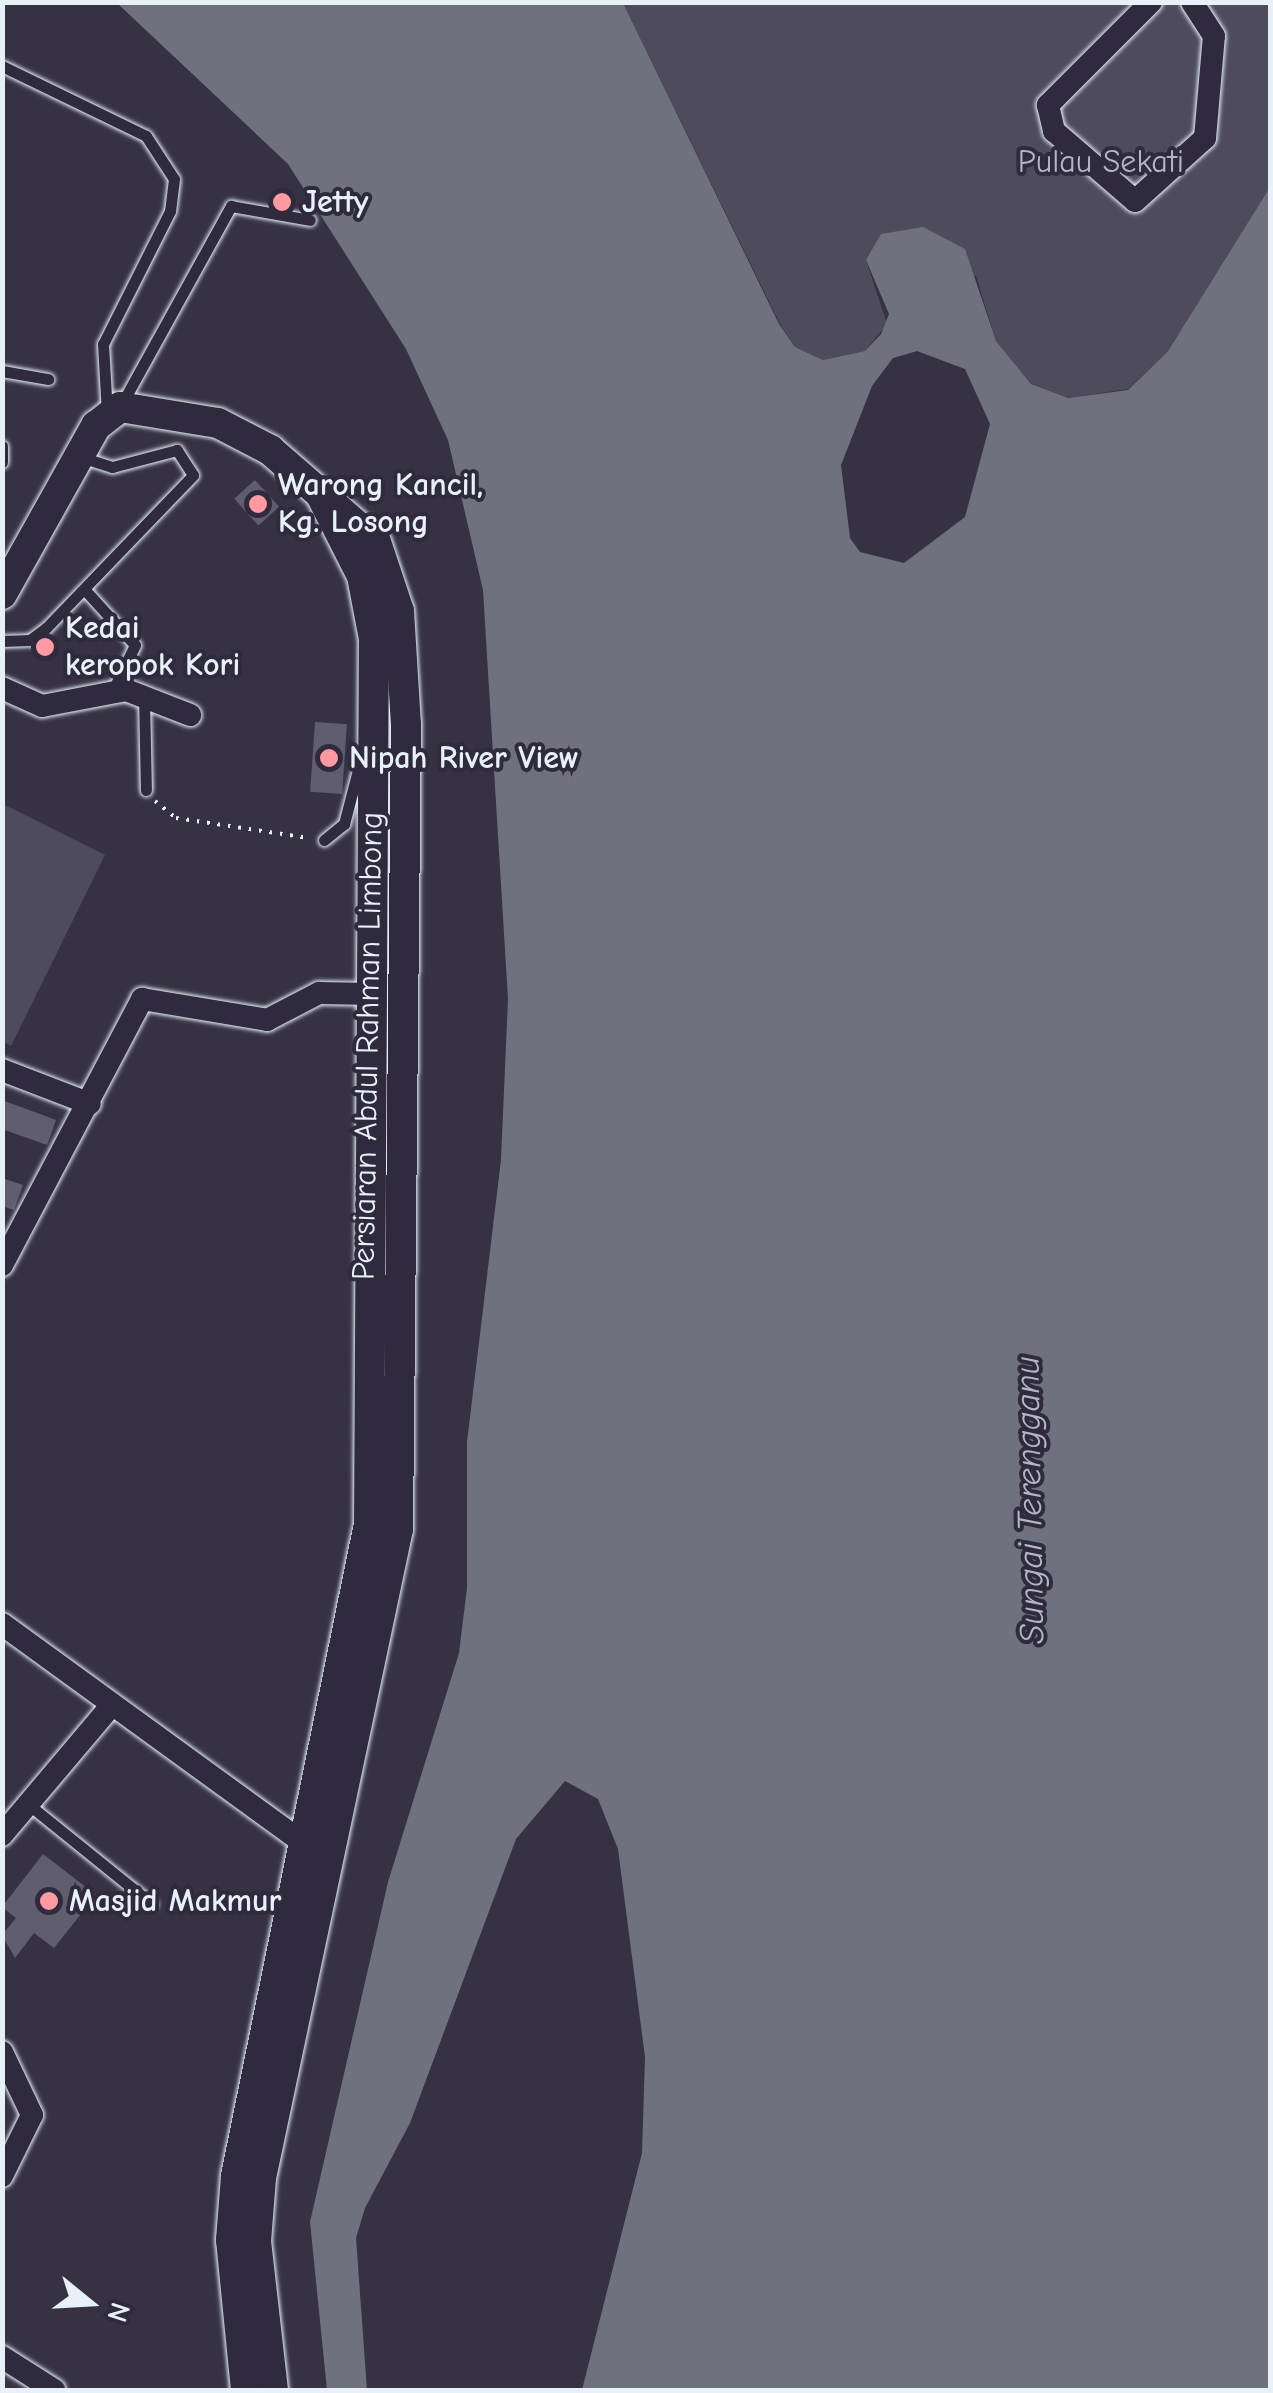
<!DOCTYPE html>
<html>
<head>
<meta charset="utf-8">
<style>
  body { margin:0 }
  #map { position:relative; width:1273px; height:2393px; overflow:hidden; background:#363244; font-family:"Comic Neue",sans-serif }
  div>[style] { position:absolute }
  [style*='--x'] { left:calc(var(--x)*1px); top:calc(var(--y)*1px); width:calc(var(--w)*1px); rotate:calc(var(--a)*1deg) }
  .green>* { inset:0; background:#4d4b5c }
  .water>* { inset:0; background:#70717f }
  .building>* { inset:0; background:#605e6e; transform-origin:0 0 }
  .path>* { height:4px; margin-top:-2px; transform-origin:0; background:repeating-linear-gradient(90deg,#e8f1f8 0 2.5px,transparent 0 10.5px) }
  .roads { filter:drop-shadow(0 0 2px #e8f1f8) drop-shadow(0 0 2px #e8f1f8) }
  .lane>* { height:11px; margin:-5.5px; padding:0 5.5px; transform-origin:5.5px; border-radius:5.5px; background:#2f2a3d }
  .street>* { height:22px; margin:-11px; padding:0 11px; transform-origin:11px; border-radius:11px; background:#2f2a3d }
  .secondary>* { height:30px; margin:-15px; padding:0 15px; transform-origin:15px; border-radius:15px; background:#2f2a3d }
  .dots>* { width:28px; height:28px; translate:-50% -50%; box-sizing:border-box; border:5px solid #2f2a3d; border-radius:50% }
  span { translate:-50% -50%; white-space:nowrap; text-align:center; line-height:1.15; -webkit-text-stroke:8px #2f2a3d; paint-order:stroke }
  .park-label { font-size:32px; color:#b2b7c1 }
  .poi-label { font-size:32px; color:#e8f1f8; font-weight:700 }
  .left { translate:0 -50%; text-align:left }
  .street-label { font-size:32px; color:#e8f1f8 }
  .water-label { font-size:35px; color:#b2b7c2; font-style:italic }
  .frame { position:absolute; inset:0; border:5px solid #e8f1f8; pointer-events:none }
  .north { position:absolute; left:40px; top:2253px; width:100px; height:100px; -webkit-text-stroke:8px #2f2a3d; paint-order:stroke; rotate:108deg; font-size:28px; font-weight:700; line-height:40px; text-align:center; color:#e8f1f8 }
  .north::after { content:''; display:block; margin:auto; width:35px; height:45px; background:#e8f1f8; clip-path:polygon(50% 0,100% 100%,50% 72%,0 100%) }
</style>
</head>
<body>
<div id="map">
  <div class="green">
    <i style="clip-path:polygon(623px 3px,1270px 3px,1270px 187px,1168px 351px,1128px 389px,1068px 398px,1031px 384px,996px 341px,976px 276px,866px 260px,887px 324px,865px 351px,823px 360px,795px 347px,780px 324px)"></i>
    <i style="clip-path:polygon(3px 804px,105px 855px,11px 1046px,2px 1041px)"></i>
  </div>
  <div class="water">
    <i style="clip-path:polygon(evenodd,117px 3px,623px 3px,779px 324px,795px 347px,823px 360px,865px 351px,881px 334px,889px 314px,866px 260px,881px 234px,923px 227px,965px 249px,996px 341px,1031px 384px,1068px 398px,1128px 390px,1168px 351px,1270px 187px,1270px 2390px,582px 2390px,642px 2153px,645px 2057px,618px 1849px,598px 1799px,565px 1781px,516px 1839px,410px 2123px,365px 2208px,356px 2238px,367px 2390px,327px 2390px,310px 2222px,388px 1882px,459px 1653px,467px 1588px,467px 1442px,501px 1160px,508px 999px,483px 590px,448px 440px,406px 349px,288px 164px,117px 3px,917px 351px,965px 369px,990px 424px,965px 517px,904px 563px,860px 552px,850px 538px,841px 465px,872px 386px,893px 358px,917px 351px)"></i>
  </div>
  <div class="building">
    <i style="left:255px;top:480px;width:36px;height:28px;rotate:48deg"></i>
    <i style="left:315px;top:722px;width:32px;height:70px;rotate:4deg"></i>
    <i style="clip-path:polygon(2px 1100px,56px 1120px,47px 1145px,2px 1129px)"></i>
    <i style="clip-path:polygon(2px 1178px,23px 1185px,14px 1210px,2px 1206px)"></i>
    <i style="clip-path:polygon(43px 1854px,96px 1895px,54px 1948px,34px 1933px,15px 1958px,2px 1935px,16px 1918px,2px 1907px)"></i>
  </div>
  <div class="path">
    <i style="--x:155;--y:801;--w:27;--a:39"></i>
    <i style="--x:176;--y:818;--w:134;--a:8.6"></i>
  </div>
  <div class="roads">
    <div class="lane">
      <i style="--x:2;--y:66;--w:160;--a:25.9"></i>
      <i style="--x:146;--y:136;--w:51;--a:56.9"></i>
      <i style="--x:174;--y:179;--w:32;--a:97"></i>
      <i style="--x:170;--y:211;--w:149;--a:116.7"></i>
      <i style="--x:103;--y:344;--w:70;--a:86.7"></i>
      <i style="--x:2;--y:371;--w:47;--a:9.9"></i>
      <i style="--x:120;--y:407;--w:230;--a:-61.1"></i>
      <i style="--x:231;--y:206;--w:80;--a:10"></i>
      <i style="--x:2;--y:446;--w:16;--a:90"></i>
      <i style="--x:85;--y:590;--w:74;--a:47.7"></i>
      <i style="--x:135;--y:645;--w:50;--a:116.1"></i>
      <i style="--x:2;--y:641;--w:28;--a:-2"></i>
      <i style="--x:30;--y:640;--w:20;--a:-37"></i>
      <i style="--x:46;--y:628;--w:212;--a:-46.1"></i>
      <i style="--x:193;--y:475;--w:30;--a:-123"></i>
      <i style="--x:177;--y:450;--w:67;--a:165.3"></i>
      <i style="--x:112;--y:467;--w:35;--a:-162"></i>
      <i style="--x:144;--y:697;--w:93;--a:88.8"></i>
      <i style="--x:324;--y:840;--w:26;--a:-39"></i>
      <i style="--x:344;--y:824;--w:64;--a:-75.5"></i>
      <i style="--x:360;--y:762;--w:10;--a:-6"></i>
      <i style="--x:28;--y:1804;--w:159;--a:38.9"></i>
    </div>
    <div class="street">
      <i style="--x:1151;--y:2;--w:146;--a:135"></i>
      <i style="--x:1048;--y:105;--w:27;--a:77"></i>
      <i style="--x:1054;--y:131;--w:107;--a:40.8"></i>
      <i style="--x:1135;--y:201;--w:94;--a:-42"></i>
      <i style="--x:1205;--y:138;--w:102;--a:-85"></i>
      <i style="--x:1214;--y:36;--w:40;--a:-122.9"></i>
      <i style="--x:2;--y:688;--w:44;--a:24.2"></i>
      <i style="--x:42;--y:706;--w:86;--a:-10.8"></i>
      <i style="--x:126;--y:690;--w:69;--a:21.3"></i>
      <i style="--x:2;--y:1070;--w:94;--a:21.1"></i>
      <i style="--x:2;--y:1265;--w:301;--a:-62.2"></i>
      <i style="--x:142;--y:999;--w:127;--a:9.5"></i>
      <i style="--x:267;--y:1020;--w:59;--a:-27.4"></i>
      <i style="--x:319;--y:993;--w:52;--a:1.1"></i>
      <i style="--x:2;--y:1624;--w:386;--a:36"></i>
      <i style="--x:2;--y:1835;--w:169;--a:-49.8"></i>
      <i style="--x:2;--y:2052;--w:70;--a:64.5"></i>
      <i style="--x:32;--y:2115;--w:68;--a:116.2"></i>
      <i style="--x:2;--y:2357;--w:62;--a:32.4"></i>
    </div>
    <div class="secondary">
      <i style="--x:2;--y:594;--w:193;--a:-60.8"></i>
      <i style="--x:96;--y:426;--w:31;--a:-38"></i>
      <i style="--x:120;--y:407;--w:99;--a:9.3"></i>
      <i style="--x:218;--y:423;--w:59;--a:27.4"></i>
      <i style="--x:270;--y:450;--w:140;--a:41"></i>
      <i style="--x:376;--y:542;--w:73;--a:71.6"></i>
      <i style="--x:399;--y:611;--w:113;--a:86.5"></i>
      <i style="--x:406;--y:724;--w:805;--a:90.57"></i>
      <i style="--x:398;--y:1529;--w:663;--a:101.92"></i>
      <i style="--x:261;--y:2178;--w:63;--a:94.5"></i>
      <i style="--x:256;--y:2241;--w:150;--a:83.5"></i>
      <i style="--x:246;--y:2390;--w:151;--a:-95.7"></i>
      <i style="--x:231;--y:2240;--w:64;--a:-85.5"></i>
      <i style="--x:236;--y:2176;--w:665;--a:-78.47"></i>
      <i style="--x:369;--y:1524;--w:885;--a:-89.68"></i>
      <i style="--x:374;--y:639;--w:64;--a:-100.8"></i>
      <i style="--x:362;--y:576;--w:89;--a:-116.9"></i>
    </div>
  </div>
  <div class="dots">
    <i style="left:282px;top:202px;background:#ff9aa2"></i>
    <i style="left:258px;top:504px;background:#ff9aa2"></i>
    <i style="left:45px;top:647px;background:#ff9aa2"></i>
    <i style="left:329px;top:758px;background:#ff9aa2"></i>
    <i style="left:49px;top:1901px;background:#ff9aa2"></i>
  </div>
  <div class="park-label">
    <span style="left:1101px;top:162px">Pulau Sekati</span>
  </div>
  <div class="poi-label">
    <span class="left" style="left:302px;top:202px">Jetty</span>
    <span class="left" style="left:278px;top:504px">Warong Kancil,<br>Kg. Losong</span>
    <span class="left" style="left:65px;top:647px">Kedai<br>keropok Kori</span>
    <span class="left" style="left:349px;top:758px">Nipah River View</span>
    <span class="left" style="left:69px;top:1901px">Masjid Makmur</span>
  </div>
  <div class="street-label">
    <span style="left:368px;top:1046px;rotate:-89deg">Persiaran Abdul Rahman Limbong</span>
  </div>
  <div class="water-label">
    <span style="left:1030px;top:1500px;rotate:-91deg">Sungai Terengganu</span>
  </div>
  <div class="frame"></div>
  <div class="north">N</div>
</div>
</body>
</html>
